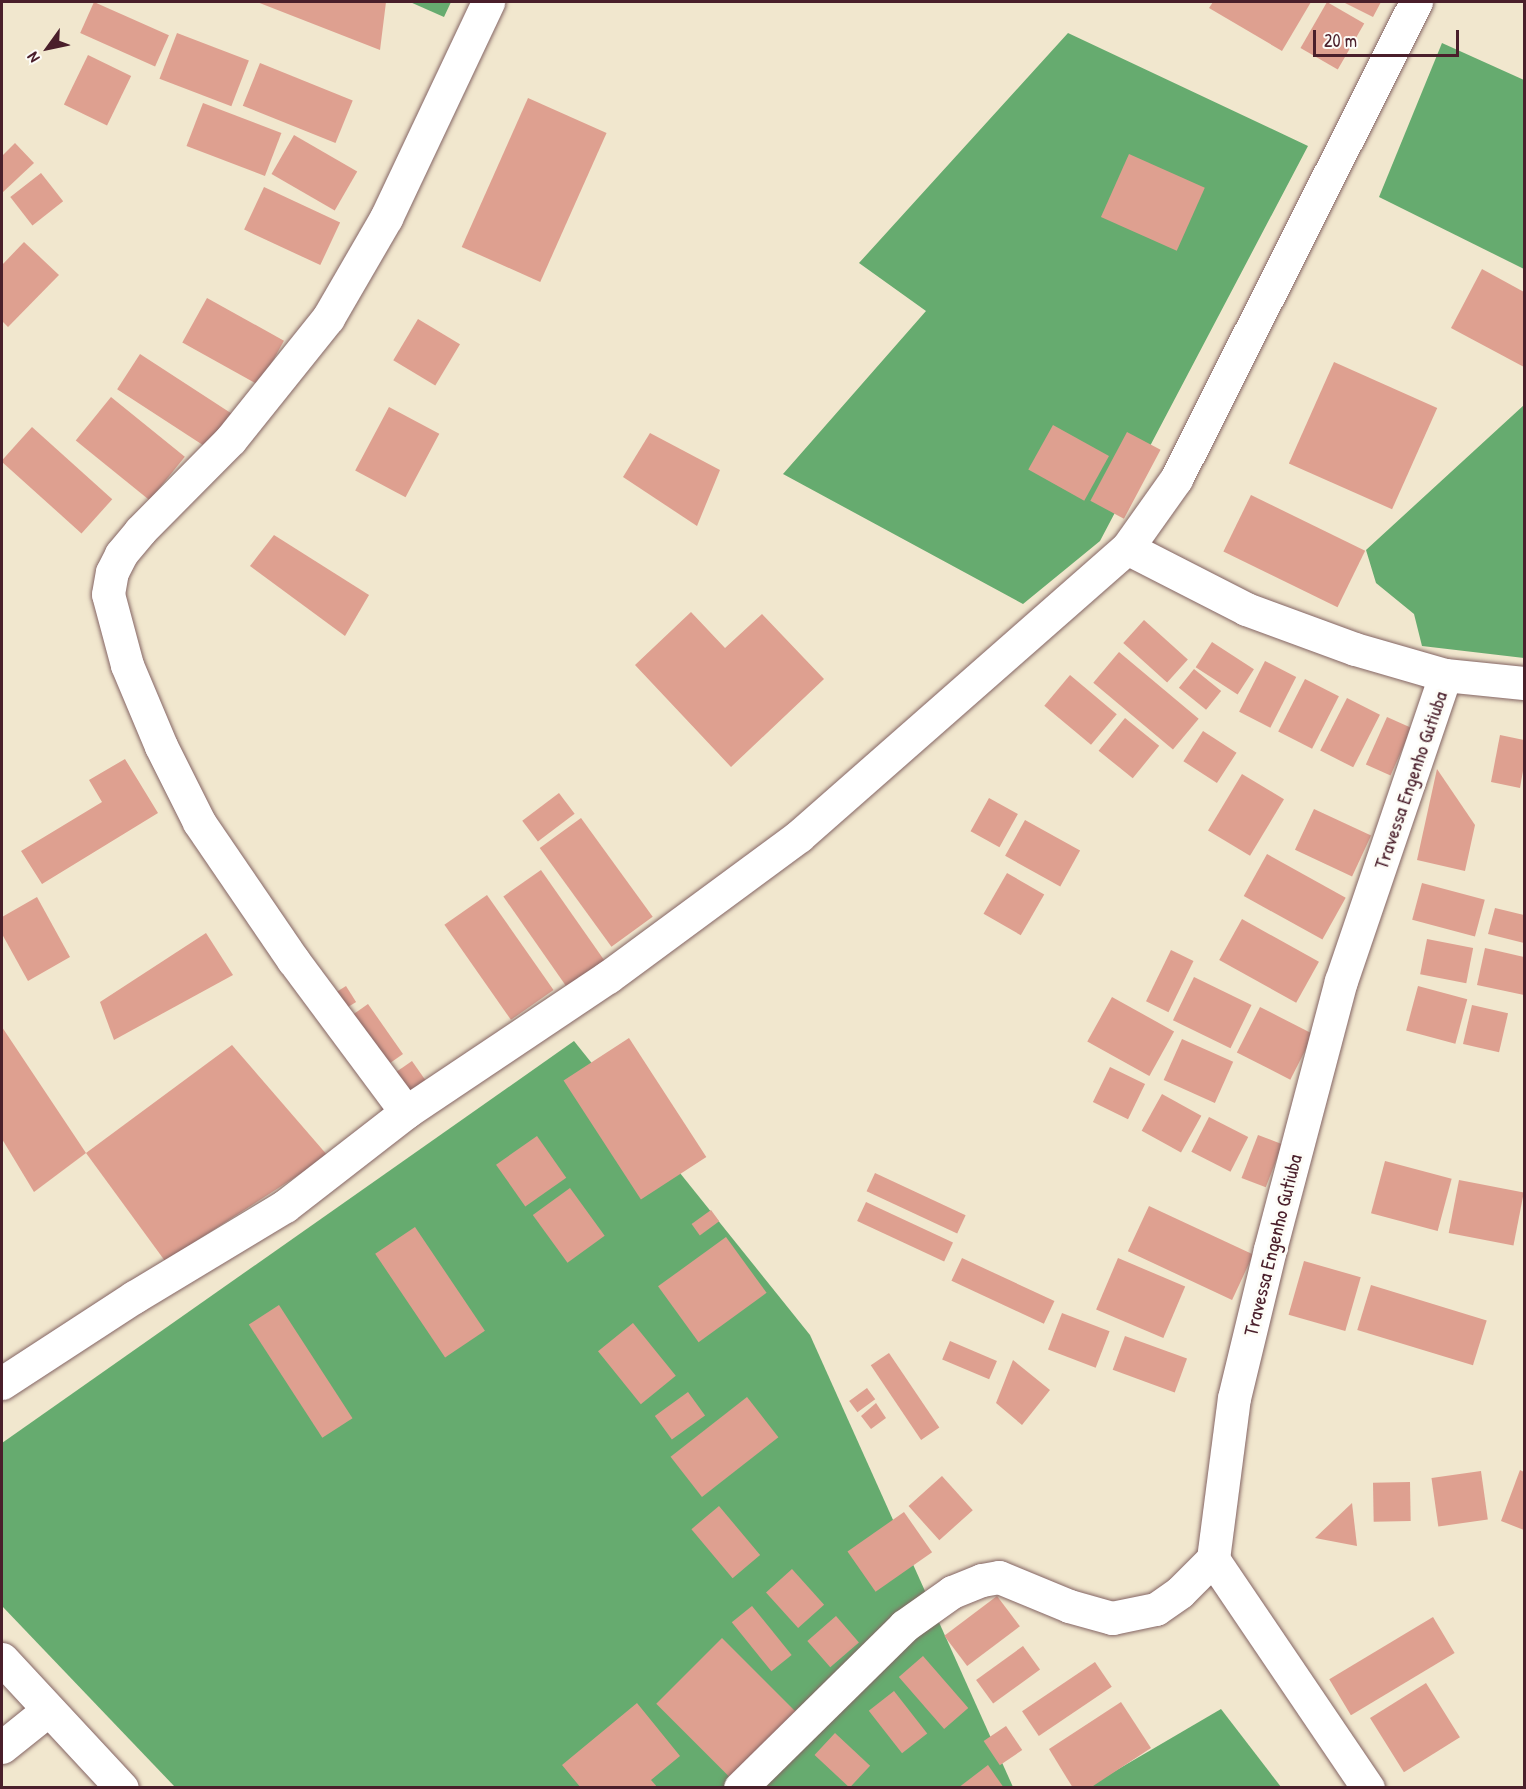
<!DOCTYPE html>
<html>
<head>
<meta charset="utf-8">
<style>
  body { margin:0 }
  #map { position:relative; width:1526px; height:1789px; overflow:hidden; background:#f1e7ce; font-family:"Patrick Hand",sans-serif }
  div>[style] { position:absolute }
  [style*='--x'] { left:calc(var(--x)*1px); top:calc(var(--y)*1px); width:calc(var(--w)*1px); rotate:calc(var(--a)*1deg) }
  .forest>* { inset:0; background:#66ab6f }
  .building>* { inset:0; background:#dea090; transform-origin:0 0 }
  .roads { filter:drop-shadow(0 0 2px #846564) drop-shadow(0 0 2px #846564) }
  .minor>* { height:33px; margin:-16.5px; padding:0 16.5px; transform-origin:16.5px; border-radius:16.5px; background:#fff }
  span { translate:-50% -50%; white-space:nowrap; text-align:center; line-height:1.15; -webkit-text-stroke:6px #fdfcf7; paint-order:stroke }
  .street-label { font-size:20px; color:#4a1f2b }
  .frame { position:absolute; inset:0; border:3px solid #4a1f2b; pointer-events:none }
  .north { position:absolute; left:18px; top:18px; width:60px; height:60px; -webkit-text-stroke:4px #fdfcf7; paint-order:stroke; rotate:237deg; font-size:16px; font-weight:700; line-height:24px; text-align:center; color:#4a1f2b }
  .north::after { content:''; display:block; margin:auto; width:21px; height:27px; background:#4a1f2b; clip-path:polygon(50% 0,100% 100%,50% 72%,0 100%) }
  .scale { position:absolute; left:1313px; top:30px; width:146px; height:27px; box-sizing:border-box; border:3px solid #4a1f2b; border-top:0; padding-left:8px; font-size:18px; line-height:21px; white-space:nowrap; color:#4a1f2b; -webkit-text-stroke:4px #fdfcf7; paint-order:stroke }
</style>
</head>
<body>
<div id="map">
  <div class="forest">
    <i style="clip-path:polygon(410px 2px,451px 2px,444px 17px)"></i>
    <i style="clip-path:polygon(1068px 33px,1308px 146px,1100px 541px,1023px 604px,783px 474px,926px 311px,859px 263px)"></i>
    <i style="clip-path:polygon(1442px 43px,1524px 80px,1524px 269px,1379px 197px)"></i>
    <i style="clip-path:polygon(1524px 405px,1524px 658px,1422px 646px,1414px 614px,1376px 583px,1366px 550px)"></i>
    <i style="clip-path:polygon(574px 1041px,810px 1335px,1013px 1787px,175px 1787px,2px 1606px,2px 1443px)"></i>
    <i style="clip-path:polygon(1221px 1709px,1281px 1787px,1086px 1788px)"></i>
  </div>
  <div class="building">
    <i style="left:94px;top:2px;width:82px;height:34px;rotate:24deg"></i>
    <i style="clip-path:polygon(257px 2px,386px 2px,380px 50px)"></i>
    <i style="clip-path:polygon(1213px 2px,1311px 2px,1282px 51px,1209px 8px)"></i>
    <i style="left:1327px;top:2px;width:43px;height:53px;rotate:30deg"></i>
    <i style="clip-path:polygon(1343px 2px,1381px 2px,1373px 17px)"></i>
    <i style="left:177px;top:33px;width:77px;height:49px;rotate:21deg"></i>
    <i style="left:88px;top:55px;width:48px;height:55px;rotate:26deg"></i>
    <i style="left:260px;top:63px;width:100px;height:46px;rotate:22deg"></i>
    <i style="left:528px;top:98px;width:86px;height:163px;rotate:24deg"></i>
    <i style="left:203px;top:103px;width:84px;height:46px;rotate:21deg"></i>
    <i style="left:294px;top:135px;width:73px;height:45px;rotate:30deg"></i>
    <i style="clip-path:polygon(15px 143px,34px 163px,2px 193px,2px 156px)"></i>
    <i style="left:1129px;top:154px;width:83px;height:69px;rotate:24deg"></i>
    <i style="left:41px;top:173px;width:36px;height:39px;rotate:52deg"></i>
    <i style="left:264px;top:187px;width:84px;height:47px;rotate:25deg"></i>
    <i style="clip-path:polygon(24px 242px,59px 275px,8px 327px,2px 321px,2px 265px)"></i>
    <i style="clip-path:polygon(1482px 269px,1524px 292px,1524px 367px,1451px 328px)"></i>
    <i style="left:207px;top:298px;width:88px;height:51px;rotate:29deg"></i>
    <i style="left:418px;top:319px;width:49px;height:48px;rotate:31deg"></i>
    <i style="left:140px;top:354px;width:110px;height:42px;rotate:33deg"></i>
    <i style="left:1334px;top:362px;width:113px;height:111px;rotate:24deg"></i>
    <i style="left:111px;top:397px;width:95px;height:56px;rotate:39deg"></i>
    <i style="left:389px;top:407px;width:57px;height:72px;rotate:28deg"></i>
    <i style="left:1053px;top:425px;width:64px;height:51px;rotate:29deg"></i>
    <i style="left:32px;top:427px;width:108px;height:46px;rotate:42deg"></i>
    <i style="left:1127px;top:432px;width:38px;height:78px;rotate:28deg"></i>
    <i style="clip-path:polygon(650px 433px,720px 470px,697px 526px,623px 477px)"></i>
    <i style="left:1251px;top:495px;width:127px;height:63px;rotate:26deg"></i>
    <i style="clip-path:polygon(274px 535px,369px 595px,345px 636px,250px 566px)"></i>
    <i style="clip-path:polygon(691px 612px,725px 648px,762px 614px,824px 679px,731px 767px,635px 665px)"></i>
    <i style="left:1144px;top:620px;width:59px;height:31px;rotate:42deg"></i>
    <i style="left:1212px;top:642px;width:50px;height:30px;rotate:33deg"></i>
    <i style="left:1119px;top:652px;width:104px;height:40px;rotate:40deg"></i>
    <i style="left:1265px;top:661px;width:35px;height:57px;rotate:27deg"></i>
    <i style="left:1194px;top:669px;width:35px;height:24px;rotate:39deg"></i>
    <i style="left:1070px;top:675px;width:61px;height:40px;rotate:40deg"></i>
    <i style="left:1305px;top:679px;width:38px;height:59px;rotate:27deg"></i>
    <i style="left:1347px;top:698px;width:37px;height:59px;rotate:27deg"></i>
    <i style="left:1387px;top:717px;width:27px;height:52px;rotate:24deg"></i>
    <i style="left:1125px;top:718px;width:44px;height:42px;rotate:39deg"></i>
    <i style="left:1203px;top:731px;width:40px;height:36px;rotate:33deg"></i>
    <i style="clip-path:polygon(1500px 735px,1524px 740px,1524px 765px,1520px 788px,1491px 782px)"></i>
    <i style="clip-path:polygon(125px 759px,158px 813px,42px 884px,21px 851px,102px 802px,89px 780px)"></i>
    <i style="clip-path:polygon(1437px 769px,1475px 825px,1465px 871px,1417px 860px)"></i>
    <i style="left:1242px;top:774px;width:49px;height:66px;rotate:31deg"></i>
    <i style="left:559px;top:793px;width:26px;height:46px;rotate:53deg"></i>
    <i style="left:989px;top:798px;width:33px;height:38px;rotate:29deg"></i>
    <i style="left:1314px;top:809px;width:63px;height:45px;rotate:25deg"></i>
    <i style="left:581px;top:818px;width:122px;height:51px;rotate:54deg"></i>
    <i style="left:1025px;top:820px;width:63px;height:41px;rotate:29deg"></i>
    <i style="left:1267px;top:854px;width:90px;height:48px;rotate:29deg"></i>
    <i style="left:541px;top:870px;width:113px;height:46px;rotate:55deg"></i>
    <i style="left:1007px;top:873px;width:43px;height:47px;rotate:30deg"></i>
    <i style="left:1422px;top:883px;width:65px;height:38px;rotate:15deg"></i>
    <i style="left:487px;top:895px;width:116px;height:52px;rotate:55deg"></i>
    <i style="clip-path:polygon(37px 897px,70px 957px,28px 981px,2px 934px,2px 917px)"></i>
    <i style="clip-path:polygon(1495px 908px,1524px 915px,1524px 943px,1488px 934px)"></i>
    <i style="left:1242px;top:919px;width:88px;height:47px;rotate:29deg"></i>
    <i style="clip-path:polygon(206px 933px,233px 975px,114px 1040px,100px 1002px)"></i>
    <i style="left:1427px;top:939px;width:47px;height:36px;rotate:11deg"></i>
    <i style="clip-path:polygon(1485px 948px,1524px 957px,1524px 995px,1477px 985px)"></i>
    <i style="left:1171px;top:950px;width:25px;height:57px;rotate:26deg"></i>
    <i style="left:1194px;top:977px;width:64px;height:48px;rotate:26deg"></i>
    <i style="left:346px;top:986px;width:19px;height:16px;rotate:58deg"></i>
    <i style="left:1418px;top:986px;width:51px;height:46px;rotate:15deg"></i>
    <i style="left:1112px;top:997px;width:71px;height:51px;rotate:29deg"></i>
    <i style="left:368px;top:1004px;width:61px;height:25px;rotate:55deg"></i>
    <i style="left:1472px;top:1005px;width:37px;height:40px;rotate:13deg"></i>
    <i style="left:1260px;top:1007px;width:60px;height:51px;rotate:27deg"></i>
    <i style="clip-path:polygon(2px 1027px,86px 1153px,34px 1192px,2px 1139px)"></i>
    <i style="left:629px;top:1038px;width:142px;height:78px;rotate:57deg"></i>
    <i style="left:1182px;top:1039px;width:56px;height:45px;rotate:24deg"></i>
    <i style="clip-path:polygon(232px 1045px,328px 1156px,165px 1261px,86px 1153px)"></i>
    <i style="left:412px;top:1061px;width:29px;height:22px;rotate:55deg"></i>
    <i style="left:1110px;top:1067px;width:39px;height:39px;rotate:26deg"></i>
    <i style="left:1162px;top:1094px;width:45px;height:42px;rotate:29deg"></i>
    <i style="left:1209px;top:1117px;width:44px;height:39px;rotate:27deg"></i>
    <i style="left:1258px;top:1135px;width:26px;height:46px;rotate:21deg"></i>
    <i style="left:537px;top:1136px;width:51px;height:50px;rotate:55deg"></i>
    <i style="left:1385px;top:1161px;width:69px;height:54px;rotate:15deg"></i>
    <i style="left:875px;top:1173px;width:100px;height:20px;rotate:25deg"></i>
    <i style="left:1459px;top:1180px;width:66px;height:54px;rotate:11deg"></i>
    <i style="left:570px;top:1188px;width:59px;height:46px;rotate:54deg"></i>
    <i style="left:866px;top:1202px;width:96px;height:21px;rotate:25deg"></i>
    <i style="left:1149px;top:1206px;width:115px;height:50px;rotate:25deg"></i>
    <i style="left:711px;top:1210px;width:14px;height:24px;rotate:54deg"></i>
    <i style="left:415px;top:1227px;width:125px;height:48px;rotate:56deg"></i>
    <i style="left:726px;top:1237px;width:69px;height:84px;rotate:54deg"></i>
    <i style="left:962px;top:1258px;width:102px;height:25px;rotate:25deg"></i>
    <i style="left:1118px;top:1258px;width:73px;height:56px;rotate:23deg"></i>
    <i style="left:1304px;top:1261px;width:59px;height:56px;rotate:16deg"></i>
    <i style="left:1371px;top:1285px;width:121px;height:47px;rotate:17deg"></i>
    <i style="left:279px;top:1305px;width:135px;height:36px;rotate:57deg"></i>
    <i style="left:1062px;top:1313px;width:51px;height:39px;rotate:21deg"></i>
    <i style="left:633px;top:1323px;width:68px;height:45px;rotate:51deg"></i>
    <i style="left:1125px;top:1336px;width:66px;height:36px;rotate:20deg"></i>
    <i style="left:950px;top:1341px;width:51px;height:20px;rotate:23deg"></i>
    <i style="left:889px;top:1353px;width:90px;height:22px;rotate:56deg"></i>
    <i style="clip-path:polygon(1013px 1360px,1050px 1390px,1022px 1425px,996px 1403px)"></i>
    <i style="left:867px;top:1388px;width:14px;height:22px;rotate:54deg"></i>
    <i style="left:688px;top:1392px;width:29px;height:41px;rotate:54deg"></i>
    <i style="left:747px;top:1397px;width:51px;height:97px;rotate:52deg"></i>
    <i style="clip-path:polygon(876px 1403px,886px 1418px,871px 1429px,861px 1416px)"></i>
    <i style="clip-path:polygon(1520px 1470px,1524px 1472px,1524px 1530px,1501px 1521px)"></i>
    <i style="left:1481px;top:1471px;width:49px;height:50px;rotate:82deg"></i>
    <i style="left:942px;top:1476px;width:46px;height:45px;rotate:48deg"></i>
    <i style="left:1410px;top:1482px;width:39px;height:37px;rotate:89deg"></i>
    <i style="clip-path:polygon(1352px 1503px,1357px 1546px,1315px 1538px)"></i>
    <i style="left:719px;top:1506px;width:64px;height:36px;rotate:50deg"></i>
    <i style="left:904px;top:1512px;width:49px;height:69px;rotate:55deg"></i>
    <i style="left:792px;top:1569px;width:48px;height:35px;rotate:48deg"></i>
    <i style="left:997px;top:1596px;width:38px;height:66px;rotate:53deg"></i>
    <i style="left:752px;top:1606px;width:63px;height:26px;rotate:51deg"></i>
    <i style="left:836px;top:1616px;width:35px;height:38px;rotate:49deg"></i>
    <i style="left:1433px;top:1617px;width:42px;height:121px;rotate:59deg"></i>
    <i style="left:722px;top:1638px;width:104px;height:93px;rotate:45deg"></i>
    <i style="left:1023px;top:1646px;width:29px;height:58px;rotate:54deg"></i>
    <i style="left:923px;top:1656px;width:69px;height:32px;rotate:49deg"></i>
    <i style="left:1095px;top:1662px;width:30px;height:88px;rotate:56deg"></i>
    <i style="left:1426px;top:1683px;width:64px;height:66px;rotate:58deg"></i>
    <i style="left:894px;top:1691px;width:54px;height:32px;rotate:52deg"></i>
    <i style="clip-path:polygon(1121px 1702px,1151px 1748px,1090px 1788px,1073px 1788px,1049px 1749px)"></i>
    <i style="clip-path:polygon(637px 1703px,680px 1756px,651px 1780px,658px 1788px,581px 1788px,562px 1765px)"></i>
    <i style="left:1006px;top:1726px;width:29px;height:27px;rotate:56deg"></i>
    <i style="left:835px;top:1733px;width:48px;height:30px;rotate:43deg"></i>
    <i style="clip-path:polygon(988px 1765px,1004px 1788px,958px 1788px)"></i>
  </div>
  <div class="roads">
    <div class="minor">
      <i style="--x:1127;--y:548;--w:134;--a:27.1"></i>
      <i style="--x:1246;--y:609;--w:116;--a:20.2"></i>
      <i style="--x:1355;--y:649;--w:94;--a:16.1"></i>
      <i style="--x:1445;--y:675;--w:79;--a:5.8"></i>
      <i style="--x:406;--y:1112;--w:189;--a:-126.6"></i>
      <i style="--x:293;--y:960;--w:167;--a:-124.3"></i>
      <i style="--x:199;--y:822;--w:85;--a:-116.6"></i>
      <i style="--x:161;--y:746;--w:88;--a:-112.8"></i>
      <i style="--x:127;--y:665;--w:73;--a:-105"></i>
      <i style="--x:108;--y:594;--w:22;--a:-80"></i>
      <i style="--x:112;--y:572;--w:20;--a:-63"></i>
      <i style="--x:121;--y:554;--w:30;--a:-50"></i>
      <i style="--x:140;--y:531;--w:129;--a:-45.3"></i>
      <i style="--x:231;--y:439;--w:155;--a:-51.3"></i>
      <i style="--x:328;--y:318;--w:116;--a:-59.9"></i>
      <i style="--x:386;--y:218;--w:239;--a:-64.7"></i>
      <i style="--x:2;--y:1383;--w:158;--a:-33.1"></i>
      <i style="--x:134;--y:1297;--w:176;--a:-31.1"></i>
      <i style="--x:285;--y:1206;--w:153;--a:-37.8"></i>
      <i style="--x:406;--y:1112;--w:243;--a:-33.8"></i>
      <i style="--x:608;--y:977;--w:237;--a:-36.4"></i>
      <i style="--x:799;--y:836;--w:436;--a:-41.3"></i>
      <i style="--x:1127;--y:548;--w:85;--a:-54.6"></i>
      <i style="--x:1176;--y:479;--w:534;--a:-63.29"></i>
      <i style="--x:2;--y:1659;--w:176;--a:47.1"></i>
      <i style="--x:2;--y:1747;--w:59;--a:-38.8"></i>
      <i style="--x:740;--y:1788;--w:231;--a:-44.6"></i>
      <i style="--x:904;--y:1626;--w:59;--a:-35.3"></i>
      <i style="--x:952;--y:1592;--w:32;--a:-22"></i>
      <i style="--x:982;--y:1580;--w:17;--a:-10"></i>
      <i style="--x:999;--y:1577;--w:76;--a:22.5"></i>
      <i style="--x:1069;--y:1606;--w:45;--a:15.6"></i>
      <i style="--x:1112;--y:1618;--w:45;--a:-11.6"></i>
      <i style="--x:1156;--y:1609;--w:29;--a:-35"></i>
      <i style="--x:1180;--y:1592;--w:47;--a:-45"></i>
      <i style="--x:1368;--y:1788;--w:277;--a:-124.1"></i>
      <i style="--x:1213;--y:1559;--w:162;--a:-82.6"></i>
      <i style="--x:1234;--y:1398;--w:153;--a:-76.4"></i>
      <i style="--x:1270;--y:1249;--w:277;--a:-75.2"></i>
      <i style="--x:1341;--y:981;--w:323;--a:-71.2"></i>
    </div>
  </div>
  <div class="street-label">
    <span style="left:1410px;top:780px;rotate:-71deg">Travessa Engenho Gutiuba</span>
    <span style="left:1272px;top:1245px;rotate:-76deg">Travessa Engenho Gutiuba</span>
  </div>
  <div class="frame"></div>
  <div class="north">N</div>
  <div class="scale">20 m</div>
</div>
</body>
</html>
